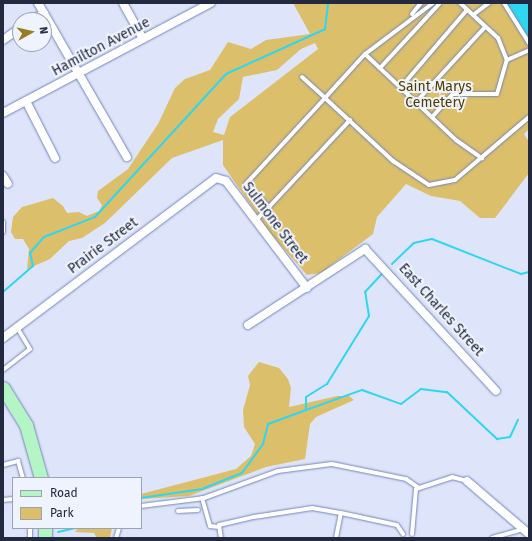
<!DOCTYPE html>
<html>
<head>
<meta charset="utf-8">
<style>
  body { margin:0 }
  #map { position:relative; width:532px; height:541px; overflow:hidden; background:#dee5fb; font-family:"Fira Sans",sans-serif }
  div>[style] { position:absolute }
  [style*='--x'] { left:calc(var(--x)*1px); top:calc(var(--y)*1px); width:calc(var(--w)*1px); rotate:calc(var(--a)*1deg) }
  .green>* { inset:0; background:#dbbf6b }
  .water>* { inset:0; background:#2fd6ef }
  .stream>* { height:2px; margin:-1px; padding:0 1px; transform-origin:1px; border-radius:1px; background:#2fd6ef }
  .roads { filter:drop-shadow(0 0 1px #7685b7) drop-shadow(0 0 1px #7685b7) }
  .lane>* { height:4px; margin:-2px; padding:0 2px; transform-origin:2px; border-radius:2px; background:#fff }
  .street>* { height:8px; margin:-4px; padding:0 4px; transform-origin:4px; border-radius:4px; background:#fff }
  .primary>* { height:13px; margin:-6.5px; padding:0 6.5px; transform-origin:6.5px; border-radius:6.5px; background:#b4f5c5 }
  span { translate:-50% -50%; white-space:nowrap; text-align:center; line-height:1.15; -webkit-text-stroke:4px #eff3fe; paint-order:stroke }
  .street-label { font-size:14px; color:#23293e }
  .park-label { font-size:14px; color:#4f3e00 }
  .frame { position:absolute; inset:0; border:4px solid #23293e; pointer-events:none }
  .legend { position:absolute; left:12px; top:477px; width:130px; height:52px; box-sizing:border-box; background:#eff3fe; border:1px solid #9da2b1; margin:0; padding:5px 7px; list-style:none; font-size:12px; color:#23293e }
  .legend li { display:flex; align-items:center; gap:8px; height:20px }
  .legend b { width:20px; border:1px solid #9da2b1 }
  .north { position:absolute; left:12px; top:12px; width:40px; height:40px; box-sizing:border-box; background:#eff3fe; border:1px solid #9da2b1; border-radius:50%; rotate:82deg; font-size:11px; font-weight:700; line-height:16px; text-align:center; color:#23293e }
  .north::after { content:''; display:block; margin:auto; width:14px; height:18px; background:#977c24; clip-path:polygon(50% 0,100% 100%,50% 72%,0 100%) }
</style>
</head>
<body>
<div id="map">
  <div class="green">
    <i style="clip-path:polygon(evenodd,293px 3px,529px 3px,529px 129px,524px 134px,529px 142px,529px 173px,495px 218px,480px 218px,460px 201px,431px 196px,406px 184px,377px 217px,373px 234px,321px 273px,307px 275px,270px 233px,223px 165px,223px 140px,172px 158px,105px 223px,82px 238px,69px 241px,50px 259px,27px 269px,29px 249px,23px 239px,15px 239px,11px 232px,13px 217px,22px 207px,53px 198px,63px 206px,67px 213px,79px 212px,87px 216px,99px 211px,102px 205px,97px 198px,98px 191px,128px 169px,158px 124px,175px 88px,185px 79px,210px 70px,228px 42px,251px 49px,266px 40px,310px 34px,293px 3px,315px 43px,318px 49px,230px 117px,224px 135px,213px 132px,218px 119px,239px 99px,243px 77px,277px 70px,301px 49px,315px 43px)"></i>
    <i style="clip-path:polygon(259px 362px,279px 368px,288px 379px,291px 388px,289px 407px,337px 396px,349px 396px,354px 400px,316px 417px,310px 424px,305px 459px,266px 467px,189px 496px,141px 499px,141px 494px,236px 469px,251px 456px,255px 444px,244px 427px,243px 410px,250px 385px,248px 376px)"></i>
    <i style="clip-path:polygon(78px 528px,112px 528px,110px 538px,97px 538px,94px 533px,75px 532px)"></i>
  </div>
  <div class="water">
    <i style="clip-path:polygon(506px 3px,529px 3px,529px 38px,522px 29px)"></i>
  </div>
  <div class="stream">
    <i style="--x:392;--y:264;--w:30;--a:-44"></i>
    <i style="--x:414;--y:243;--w:18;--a:-13"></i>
    <i style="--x:432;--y:239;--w:96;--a:21.5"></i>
    <i style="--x:521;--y:274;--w:8;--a:-14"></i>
    <i style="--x:3;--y:292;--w:40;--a:-41"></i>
    <i style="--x:33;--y:266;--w:13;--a:-103"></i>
    <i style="--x:30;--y:253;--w:21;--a:-49"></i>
    <i style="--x:44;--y:237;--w:55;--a:-21.4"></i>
    <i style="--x:95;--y:217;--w:194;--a:-47.5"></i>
    <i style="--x:226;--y:74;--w:109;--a:-24.4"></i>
    <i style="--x:325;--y:29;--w:26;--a:-83"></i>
    <i style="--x:306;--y:410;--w:59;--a:-19.7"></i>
    <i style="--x:362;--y:390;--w:41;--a:19.7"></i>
    <i style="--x:401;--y:404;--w:25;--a:-37"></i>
    <i style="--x:421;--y:389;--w:26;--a:7"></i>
    <i style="--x:447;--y:392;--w:69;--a:43.2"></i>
    <i style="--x:497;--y:439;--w:13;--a:-9"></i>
    <i style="--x:510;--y:437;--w:19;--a:-65"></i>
    <i style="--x:141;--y:498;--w:62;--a:-8.4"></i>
    <i style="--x:202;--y:489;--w:43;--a:-21.8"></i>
    <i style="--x:242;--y:473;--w:36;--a:-54"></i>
    <i style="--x:263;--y:444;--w:21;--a:-76"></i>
    <i style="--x:268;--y:424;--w:40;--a:-20.2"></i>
    <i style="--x:306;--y:410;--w:13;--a:-90"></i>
    <i style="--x:306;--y:397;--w:25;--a:-32"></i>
    <i style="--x:327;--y:384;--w:80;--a:-58.3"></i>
    <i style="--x:369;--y:316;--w:24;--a:-99"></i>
    <i style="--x:365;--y:292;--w:26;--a:-47"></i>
    <i style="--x:58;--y:532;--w:18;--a:-13"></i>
  </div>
  <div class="roads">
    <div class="lane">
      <i style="--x:433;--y:3;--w:85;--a:143.1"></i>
      <i style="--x:365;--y:54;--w:59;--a:132.3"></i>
      <i style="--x:325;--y:98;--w:93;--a:42.8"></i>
      <i style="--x:393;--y:161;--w:43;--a:33.7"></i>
      <i style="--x:429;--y:185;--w:26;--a:-11"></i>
      <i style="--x:455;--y:180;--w:97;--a:-40.4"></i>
      <i style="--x:460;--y:3;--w:52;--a:42.6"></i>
      <i style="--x:498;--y:38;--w:24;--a:68"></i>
      <i style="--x:504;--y:3;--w:47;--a:58"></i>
      <i style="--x:412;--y:14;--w:14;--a:-51"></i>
      <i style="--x:473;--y:15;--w:20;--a:-37"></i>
      <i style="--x:365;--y:54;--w:125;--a:43.4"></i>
      <i style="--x:456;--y:140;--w:32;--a:35"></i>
      <i style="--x:380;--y:68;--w:88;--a:-47.3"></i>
      <i style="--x:302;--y:77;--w:31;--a:42"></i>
      <i style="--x:325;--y:98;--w:117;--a:132.6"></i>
      <i style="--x:246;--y:184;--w:33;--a:45"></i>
      <i style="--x:269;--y:207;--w:119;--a:-47"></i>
      <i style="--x:401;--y:87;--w:101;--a:-49.4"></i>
      <i style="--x:417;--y:101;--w:100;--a:-47.4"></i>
      <i style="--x:433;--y:116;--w:30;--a:-48"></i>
      <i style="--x:453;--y:94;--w:44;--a:0"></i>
      <i style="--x:497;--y:94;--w:35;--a:-74"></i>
      <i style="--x:507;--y:60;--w:24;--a:-24"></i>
      <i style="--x:256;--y:220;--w:18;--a:-45"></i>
      <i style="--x:3;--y:222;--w:10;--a:90"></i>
      <i style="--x:3;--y:370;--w:34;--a:-38"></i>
      <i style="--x:30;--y:349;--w:26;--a:-121"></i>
      <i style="--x:3;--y:465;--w:16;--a:-15"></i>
      <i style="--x:18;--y:461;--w:18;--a:74"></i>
      <i style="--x:202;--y:498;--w:29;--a:74"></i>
      <i style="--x:210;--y:526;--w:9;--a:6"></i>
      <i style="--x:3;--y:500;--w:10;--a:-6"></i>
      <i style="--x:141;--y:506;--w:64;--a:-7.2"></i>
      <i style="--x:204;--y:498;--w:79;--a:-20"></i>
      <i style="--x:278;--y:471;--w:54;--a:-7.4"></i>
      <i style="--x:332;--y:464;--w:76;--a:11.5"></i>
      <i style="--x:406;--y:479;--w:16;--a:35"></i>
      <i style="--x:178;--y:511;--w:20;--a:-3"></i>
      <i style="--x:30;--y:528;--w:10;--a:90"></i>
      <i style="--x:412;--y:534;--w:45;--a:-84.9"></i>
      <i style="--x:416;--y:489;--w:38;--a:-18"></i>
      <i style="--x:452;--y:477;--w:16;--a:15"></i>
      <i style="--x:116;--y:538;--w:10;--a:-73"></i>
      <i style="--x:221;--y:538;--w:13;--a:-99"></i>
      <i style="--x:219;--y:525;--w:36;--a:-13"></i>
      <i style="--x:254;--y:517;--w:59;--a:-8.8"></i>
      <i style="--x:312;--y:508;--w:29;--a:10"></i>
      <i style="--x:336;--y:538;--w:25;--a:-79"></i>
      <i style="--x:341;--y:513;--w:57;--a:12.1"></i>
      <i style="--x:397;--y:525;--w:11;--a:56"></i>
      <i style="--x:492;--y:538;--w:32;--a:-16"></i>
    </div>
    <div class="street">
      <i style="--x:38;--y:3;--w:178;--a:60"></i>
      <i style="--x:123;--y:3;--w:41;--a:60.9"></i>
      <i style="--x:33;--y:20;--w:13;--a:-32"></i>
      <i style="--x:3;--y:40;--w:21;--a:-35"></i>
      <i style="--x:26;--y:101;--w:64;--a:63"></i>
      <i style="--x:3;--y:113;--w:235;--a:-27.9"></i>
      <i style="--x:3;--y:176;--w:9;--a:58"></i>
      <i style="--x:248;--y:325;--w:140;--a:-33"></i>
      <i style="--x:365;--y:249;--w:193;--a:47.3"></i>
      <i style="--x:3;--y:338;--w:266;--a:-36.9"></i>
      <i style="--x:216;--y:178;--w:10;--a:17"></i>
      <i style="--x:226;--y:181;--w:134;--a:52.9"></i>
      <i style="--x:467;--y:481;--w:82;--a:40.5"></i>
    </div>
    <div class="primary">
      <i style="--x:3;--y:388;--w:44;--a:58.1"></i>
      <i style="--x:26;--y:425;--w:55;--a:74.2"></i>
      <i style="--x:45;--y:528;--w:10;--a:90"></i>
    </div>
  </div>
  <div class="street-label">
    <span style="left:101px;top:47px;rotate:-28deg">Hamilton Avenue</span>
    <span style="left:275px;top:223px;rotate:53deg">Sulmone Street</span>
    <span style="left:103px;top:246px;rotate:-37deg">Prairie Street</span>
    <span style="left:441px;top:310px;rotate:48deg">East Charles Street</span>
  </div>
  <div class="park-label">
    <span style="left:435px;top:95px">Saint Marys<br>Cemetery</span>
  </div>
  <div class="frame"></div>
  <ul class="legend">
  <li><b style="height:5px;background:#b4f5c5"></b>Road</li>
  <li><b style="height:11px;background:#dbbf6b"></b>Park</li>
  </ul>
  <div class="north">N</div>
</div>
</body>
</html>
